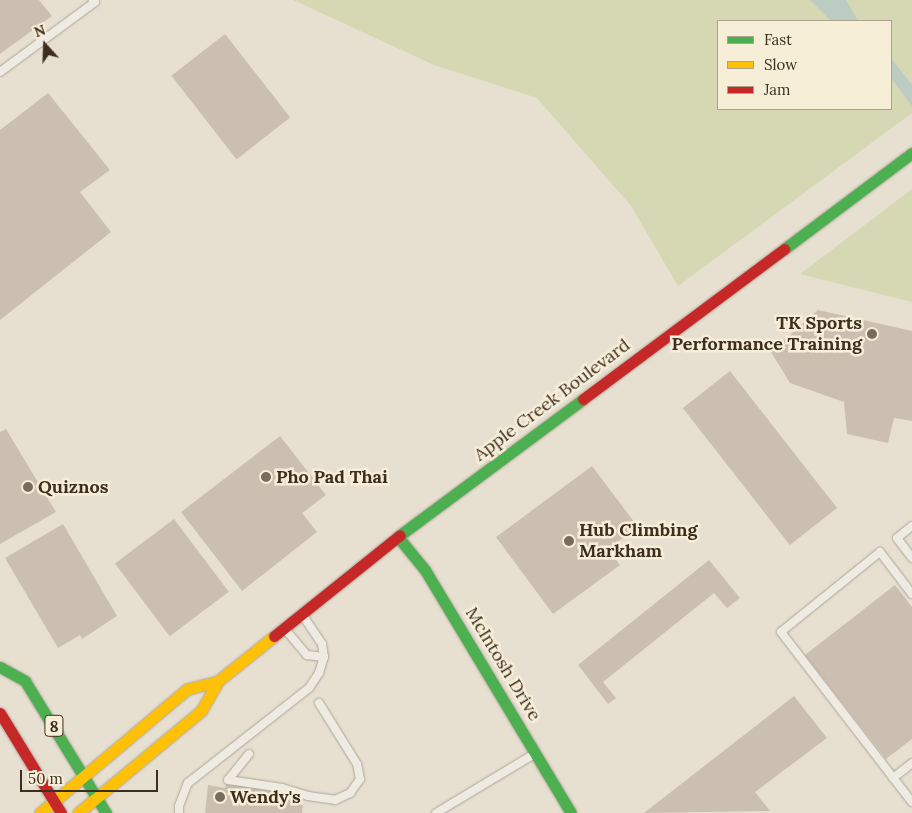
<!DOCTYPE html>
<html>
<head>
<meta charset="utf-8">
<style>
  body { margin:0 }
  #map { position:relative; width:912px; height:813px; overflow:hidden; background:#e7e0d1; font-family:Lora,serif }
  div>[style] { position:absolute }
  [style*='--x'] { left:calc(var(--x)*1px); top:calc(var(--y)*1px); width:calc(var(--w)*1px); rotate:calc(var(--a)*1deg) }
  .green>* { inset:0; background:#d6d7b3 }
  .water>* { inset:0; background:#bcccc2 }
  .building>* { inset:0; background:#cbbfb2; transform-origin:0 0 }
  .roads { filter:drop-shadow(0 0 1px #ada599) drop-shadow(0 0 1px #ada599) }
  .lane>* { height:8px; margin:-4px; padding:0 4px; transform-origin:4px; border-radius:4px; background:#efebe3 }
  .fast>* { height:11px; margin:-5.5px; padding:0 5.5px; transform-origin:5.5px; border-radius:5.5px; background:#4caf50 }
  .slow>* { height:11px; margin:-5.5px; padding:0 5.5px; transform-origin:5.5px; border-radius:5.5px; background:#ffc107 }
  .jam>* { height:11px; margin:-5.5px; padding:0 5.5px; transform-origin:5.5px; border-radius:5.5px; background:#c62828 }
  .dots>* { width:14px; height:14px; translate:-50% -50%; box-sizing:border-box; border:2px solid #f7eed8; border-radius:50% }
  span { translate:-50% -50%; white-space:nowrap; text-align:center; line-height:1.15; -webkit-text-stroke:5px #f7eed8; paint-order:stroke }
  .shield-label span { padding:1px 4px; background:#f7eed8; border:1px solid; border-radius:4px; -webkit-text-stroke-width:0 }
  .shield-label { font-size:16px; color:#3d2e20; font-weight:700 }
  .poi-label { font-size:18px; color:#3d2e20; font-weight:700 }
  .right { translate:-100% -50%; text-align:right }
  .left { translate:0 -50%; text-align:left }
  .street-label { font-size:18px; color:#3d2e20 }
  .legend { position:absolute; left:717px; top:20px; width:175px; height:90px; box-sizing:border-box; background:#f7eed8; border:1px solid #ada18e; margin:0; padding:6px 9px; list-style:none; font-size:15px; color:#3d2e20 }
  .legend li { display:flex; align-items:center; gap:10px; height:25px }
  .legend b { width:25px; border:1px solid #ada18e }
  .north { position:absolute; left:20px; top:20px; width:50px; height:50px; -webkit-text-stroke:4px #f7eed8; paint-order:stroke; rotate:340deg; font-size:14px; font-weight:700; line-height:20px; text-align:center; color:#3d2e20 }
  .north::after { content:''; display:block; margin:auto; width:18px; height:22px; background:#3d2e20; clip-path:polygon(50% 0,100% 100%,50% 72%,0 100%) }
  .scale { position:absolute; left:20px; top:770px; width:138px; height:22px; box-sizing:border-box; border:2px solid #3d2e20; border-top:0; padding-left:6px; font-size:15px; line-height:18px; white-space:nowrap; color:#3d2e20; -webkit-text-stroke:4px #f7eed8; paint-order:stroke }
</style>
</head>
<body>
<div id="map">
  <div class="green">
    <i style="clip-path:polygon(evenodd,293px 0,912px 0,912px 113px,678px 286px,631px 206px,537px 98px,434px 65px,293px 0,718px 21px,891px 21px,891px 109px,718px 109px,718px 21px)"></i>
    <i style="clip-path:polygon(912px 189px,912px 302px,800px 274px)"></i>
  </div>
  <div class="water">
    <i style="clip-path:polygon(810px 0,846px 0,858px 21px,831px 21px)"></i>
    <i style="clip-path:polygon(891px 58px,912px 85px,912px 106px,891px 78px)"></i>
  </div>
  <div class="building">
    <i style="clip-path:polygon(0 0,39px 0,52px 16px,0 54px)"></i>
    <i style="left:225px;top:34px;width:106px;height:68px;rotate:52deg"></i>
    <i style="clip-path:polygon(48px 93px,110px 170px,80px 192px,111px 232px,0 320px,0 130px)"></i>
    <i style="clip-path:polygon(818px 310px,912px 331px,912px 421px,894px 418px,888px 443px,847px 434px,844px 402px,790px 383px,771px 352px)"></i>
    <i style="left:730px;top:371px;width:174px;height:60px;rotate:52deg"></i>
    <i style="clip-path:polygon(6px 429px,56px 512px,0 544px,0 432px)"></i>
    <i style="clip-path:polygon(280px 436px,326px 495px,302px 513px,317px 532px,242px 591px,181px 512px)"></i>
    <i style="clip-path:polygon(592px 466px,638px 527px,608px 549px,620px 565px,553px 614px,496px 537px)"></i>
    <i style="left:174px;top:519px;width:91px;height:74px;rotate:53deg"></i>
    <i style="clip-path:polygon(63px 524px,117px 616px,82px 639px,80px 635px,58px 648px,5px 558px)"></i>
    <i style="clip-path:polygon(709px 560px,740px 598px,727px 608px,714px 593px,603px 682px,616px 698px,608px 704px,578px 665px)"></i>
    <i style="clip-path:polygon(895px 585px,912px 607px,912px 739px,886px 759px,805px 655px)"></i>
    <i style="clip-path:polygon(794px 696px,827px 738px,755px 792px,770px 811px,644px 813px)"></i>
    <i style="clip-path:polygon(226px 784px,272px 790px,271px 798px,291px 800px,291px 803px,303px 805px,302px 813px,205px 813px,208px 785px,225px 788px)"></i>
  </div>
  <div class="roads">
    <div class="lane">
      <i style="--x:0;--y:72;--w:118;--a:-36.4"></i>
      <i style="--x:95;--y:2;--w:3;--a:-135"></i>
      <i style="--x:912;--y:526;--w:19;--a:141"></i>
      <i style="--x:897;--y:538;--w:25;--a:53"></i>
      <i style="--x:912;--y:594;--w:53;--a:-127.3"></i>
      <i style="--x:880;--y:552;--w:127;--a:141.1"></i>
      <i style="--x:781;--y:632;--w:215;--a:52.4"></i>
      <i style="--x:285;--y:629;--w:34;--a:50"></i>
      <i style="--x:307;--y:655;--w:17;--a:7"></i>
      <i style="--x:249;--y:754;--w:33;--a:129"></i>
      <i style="--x:228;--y:780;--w:55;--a:8.4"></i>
      <i style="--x:282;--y:788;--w:27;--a:17"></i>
      <i style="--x:308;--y:796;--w:27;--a:8"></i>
      <i style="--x:335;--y:800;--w:17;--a:-25"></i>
      <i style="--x:350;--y:793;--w:17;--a:-54"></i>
      <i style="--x:360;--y:779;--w:15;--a:-101"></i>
      <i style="--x:357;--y:764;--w:72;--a:-121.9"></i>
      <i style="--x:893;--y:778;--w:24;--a:-38"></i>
      <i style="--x:179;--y:813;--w:7;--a:-90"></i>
      <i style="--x:179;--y:806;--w:25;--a:-69"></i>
      <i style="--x:188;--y:783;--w:154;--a:-38.1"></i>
      <i style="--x:309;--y:688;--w:18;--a:-56"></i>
      <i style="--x:319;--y:673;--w:17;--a:-73"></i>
      <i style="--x:324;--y:657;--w:13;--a:-99"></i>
      <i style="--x:322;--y:644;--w:34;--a:-124"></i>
      <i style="--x:436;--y:813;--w:114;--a:-31"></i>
    </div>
    <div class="fast">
      <i style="--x:784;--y:249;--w:160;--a:-36.9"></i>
      <i style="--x:400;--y:535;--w:228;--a:-36.6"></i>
      <i style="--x:398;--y:537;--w:43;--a:50.7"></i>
      <i style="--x:425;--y:570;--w:283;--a:59"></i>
      <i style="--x:0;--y:667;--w:29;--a:29"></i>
      <i style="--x:25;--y:681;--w:155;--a:58.5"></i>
    </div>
    <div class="slow">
      <i style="--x:40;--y:813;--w:192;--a:-40.1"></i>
      <i style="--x:187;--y:689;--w:32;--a:-14"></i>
      <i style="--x:78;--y:813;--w:160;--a:-39.7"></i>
      <i style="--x:201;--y:711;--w:34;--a:-60"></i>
      <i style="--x:218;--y:681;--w:72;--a:-38.8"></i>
    </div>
    <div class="jam">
      <i style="--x:583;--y:399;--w:251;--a:-36.7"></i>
      <i style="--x:274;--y:636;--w:161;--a:-38.7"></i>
      <i style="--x:0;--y:713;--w:117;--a:58.6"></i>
    </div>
  </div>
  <div class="dots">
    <i style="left:872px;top:334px;background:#786c5e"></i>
    <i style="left:266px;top:477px;background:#786c5e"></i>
    <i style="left:28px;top:487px;background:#786c5e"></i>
    <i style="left:569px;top:541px;background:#786c5e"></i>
    <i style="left:220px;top:797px;background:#786c5e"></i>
  </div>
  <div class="shield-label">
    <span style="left:54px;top:726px">8</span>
  </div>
  <div class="poi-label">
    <span class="right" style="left:862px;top:334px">TK Sports<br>Performance Training</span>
    <span class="left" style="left:276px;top:477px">Pho Pad Thai</span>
    <span class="left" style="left:38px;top:487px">Quiznos</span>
    <span class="left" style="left:579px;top:541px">Hub Climbing<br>Markham</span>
    <span class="left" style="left:230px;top:797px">Wendy's</span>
  </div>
  <div class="street-label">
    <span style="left:552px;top:400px;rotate:-37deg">Apple Creek Boulevard</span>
    <span style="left:503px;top:664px;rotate:59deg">McIntosh Drive</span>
  </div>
  <ul class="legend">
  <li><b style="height:6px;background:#4caf50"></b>Fast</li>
  <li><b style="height:6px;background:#ffc107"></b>Slow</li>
  <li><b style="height:6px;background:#c62828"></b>Jam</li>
  </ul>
  <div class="north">N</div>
  <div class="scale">50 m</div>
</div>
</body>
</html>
